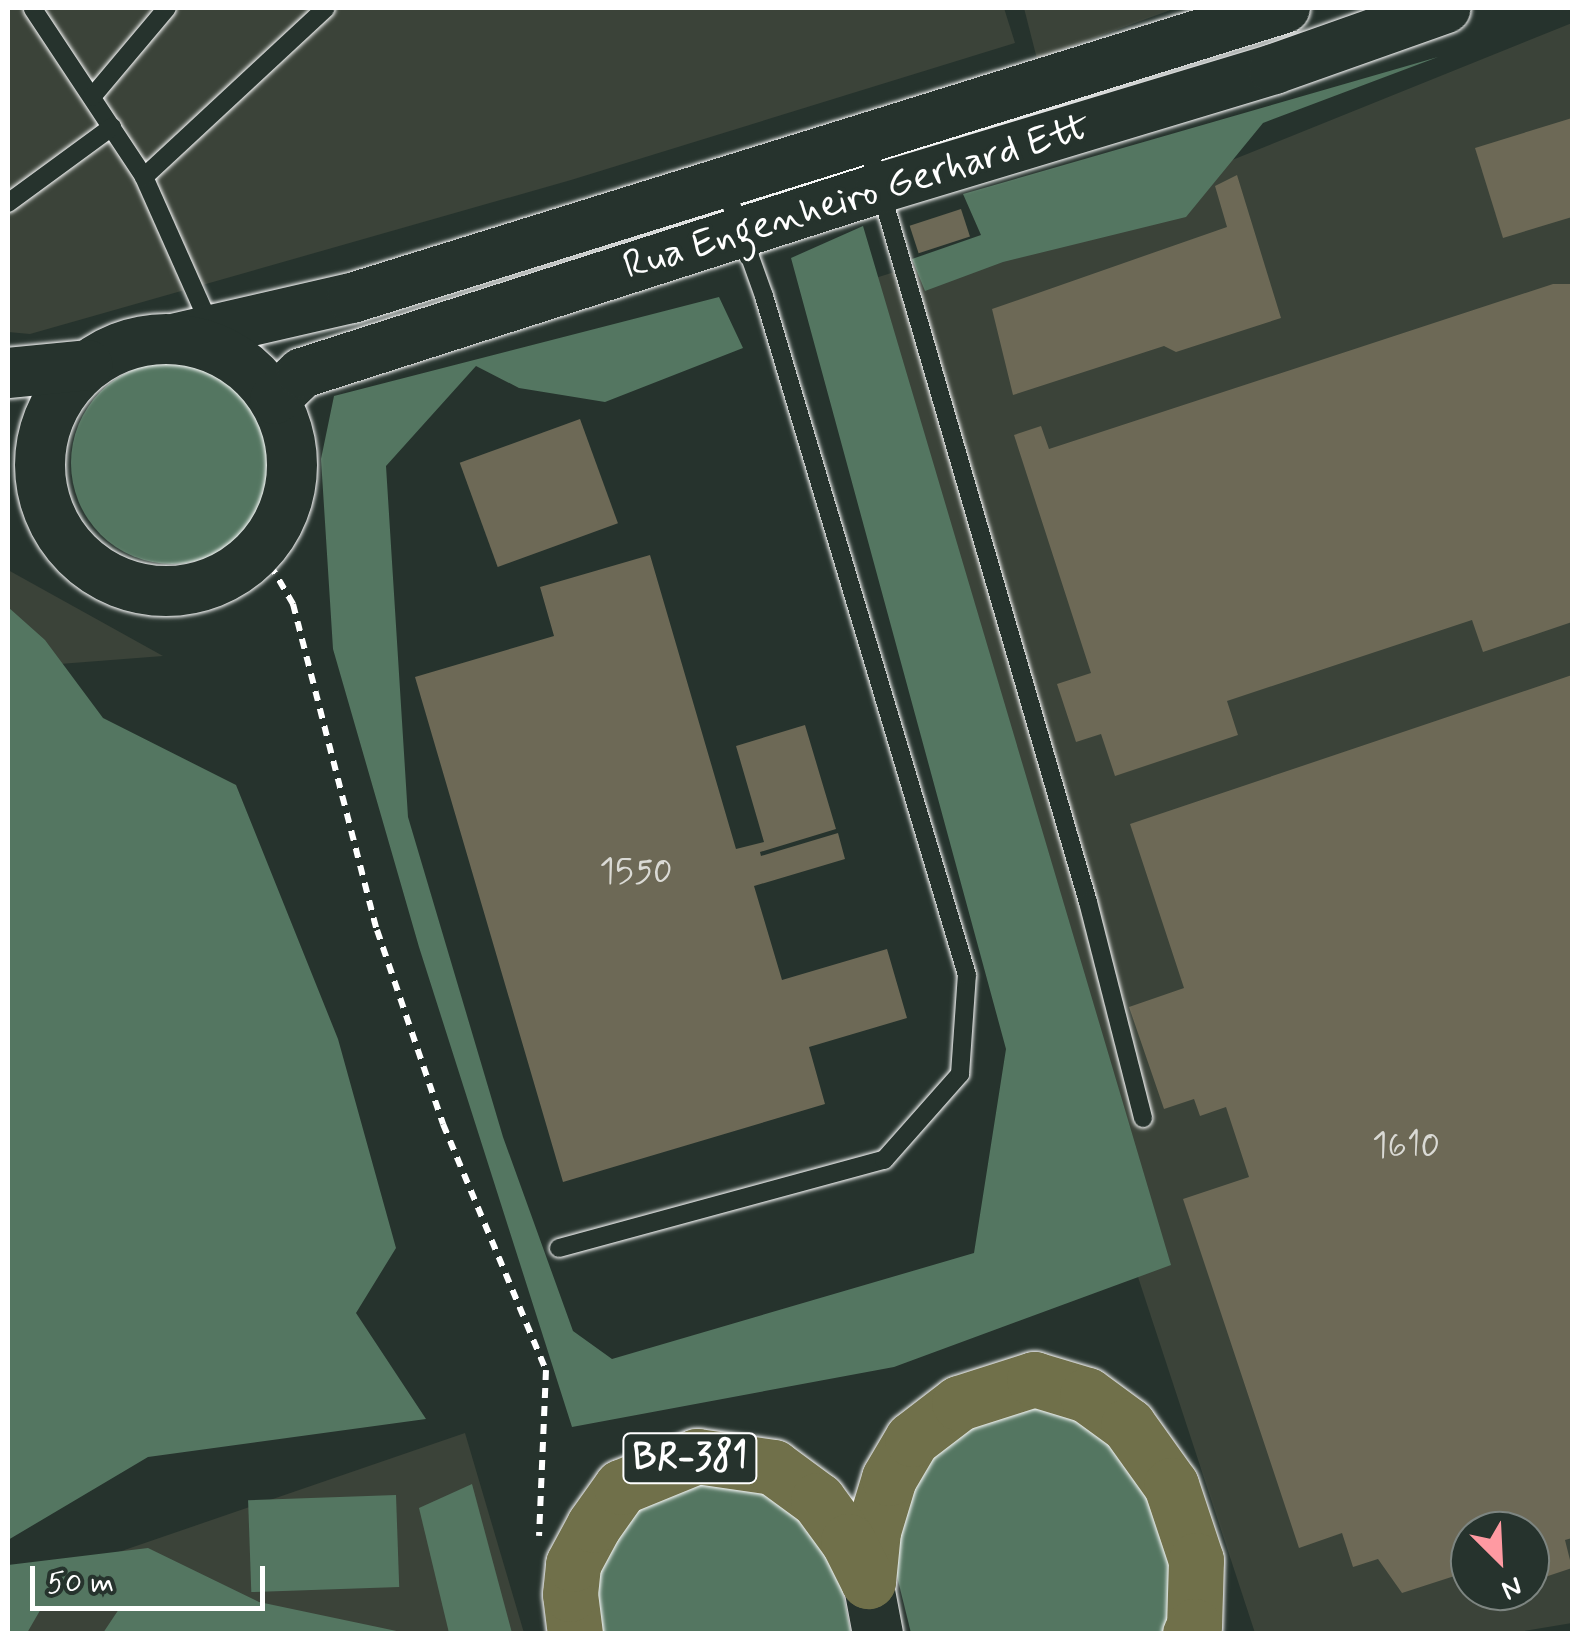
<!DOCTYPE html>
<html>
<head>
<meta charset="utf-8">
<style>
  body { margin:0 }
  #map { position:relative; width:1580px; height:1641px; overflow:hidden; background:#26332d; font-family:Mynerve,sans-serif }
  div>[style] { position:absolute }
  [style*='--x'] { left:calc(var(--x)*1px); top:calc(var(--y)*1px); width:calc(var(--w)*1px); rotate:calc(var(--a)*1deg) }
  .built>* { inset:0; background:#3b4339 }
  .green>* { inset:0; background:#547661; transform-origin:0 0 }
  .round { border-radius:50% }
  .building>* { inset:0; background:#6d6956; transform-origin:0 0 }
  .path>* { height:6px; margin-top:-3px; transform-origin:0; background:repeating-linear-gradient(90deg,#fff 0 10px,transparent 0 18px) }
  .roads { filter:drop-shadow(0 0 2px #fff) drop-shadow(0 0 2px #fff) }
  .service>* { height:18px; margin:-9px; padding:0 9px; transform-origin:9px; border-radius:9px; background:#26332d }
  .secondary>* { height:50px; margin:-25px; padding:0 25px; transform-origin:25px; border-radius:25px; background:#26332d }
  .secondary>.ring { margin:-25px; padding:0; box-sizing:content-box; background:none; border:50px solid #26332d; border-radius:50% }
  .motorway>* { height:55px; margin:-27.5px; padding:0 27.5px; transform-origin:27.5px; border-radius:27.5px; background:#70704a }
  span { translate:-50% -50%; white-space:nowrap; text-align:center; line-height:1.15; -webkit-text-stroke:8px #26332d; paint-order:stroke }
  .number-label { font-size:35px; color:#dadad5 }
  .number-label span { -webkit-text-stroke-width:0 }
  .shield-label span { padding:2px 8px; background:#26332d; border:2px solid; border-radius:8px; -webkit-text-stroke-width:0 }
  .shield-label { font-size:38px; color:#fff; font-weight:700 }
  .street-label { font-size:40px; color:#fff }
  .frame { position:absolute; inset:0; border:10px solid #fff; pointer-events:none }
  .north { position:absolute; left:1450px; top:1511px; width:100px; height:100px; box-sizing:border-box; background:#26332d; border:2px solid #7d8581; border-radius:50%; rotate:156deg; font-size:28px; font-weight:700; line-height:40px; text-align:center; color:#fff }
  .north::after { content:''; display:block; margin:auto; width:35px; height:45px; background:#ff9aa2; clip-path:polygon(50% 0,100% 100%,50% 72%,0 100%) }
  .scale { position:absolute; left:30px; top:1566px; width:235px; height:45px; box-sizing:border-box; border:5px solid #fff; border-top:0; padding-left:12px; font-size:30px; line-height:35px; white-space:nowrap; color:#fff; -webkit-text-stroke:8px #26332d; paint-order:stroke }
</style>
</head>
<body>
<div id="map">
  <div class="built">
    <i style="clip-path:polygon(8px 8px,1004px 8px,1015px 43px,571px 180px,30px 334px,8px 332px)"></i>
    <i style="clip-path:polygon(1024px 8px,1176px 8px,1037px 59px)"></i>
    <i style="clip-path:polygon(evenodd,1572px 23px,1572px 1623px,1506px 1634px,1255px 1633px,1138px 1277px,834px 291px,1165px 187px,1572px 23px,1470px 1531px,1530px 1531px,1530px 1591px,1470px 1591px,1470px 1531px)"></i>
    <i style="clip-path:polygon(8px 570px,163px 656px,8px 668px)"></i>
    <i style="clip-path:polygon(465px 1433px,524px 1633px,8px 1633px,8px 1590px)"></i>
  </div>
  <div class="green">
    <i style="clip-path:polygon(1438px 57px,1263px 123px,1186px 217px,1003px 262px,925px 291px,912px 259px,981px 235px,963px 194px)"></i>
    <i style="clip-path:polygon(863px 226px,1171px 1265px,894px 1367px,572px 1427px,419px 947px,333px 649px,321px 459px,334px 396px,719px 297px,743px 348px,605px 402px,519px 388px,476px 366px,386px 466px,408px 817px,503px 1137px,573px 1331px,612px 1359px,974px 1253px,1006px 1049px,791px 258px)"></i>
    <i class="round" style="left:71px;top:362px;width:202px;height:202px"></i>
    <i style="clip-path:polygon(8px 607px,45px 640px,103px 718px,236px 785px,338px 1039px,396px 1248px,356px 1313px,426px 1419px,148px 1457px,8px 1540px)"></i>
    <i style="clip-path:polygon(1043px 1405px,1101px 1434px,1144px 1472px,1179px 1562px,1172px 1634px,911px 1633px,894px 1564px,897px 1500px,956px 1418px)"></i>
    <i style="clip-path:polygon(688px 1477px,758px 1483px,817px 1527px,843px 1592px,851px 1633px,594px 1633px,584px 1589px,618px 1521px)"></i>
    <i style="clip-path:polygon(472px 1484px,512px 1633px,449px 1633px,419px 1508px)"></i>
    <i style="left:396px;top:1495px;width:92px;height:148px;rotate:88deg"></i>
    <i style="clip-path:polygon(148px 1548px,259px 1602px,406px 1633px,103px 1633px,121px 1606px,42px 1607px,27px 1633px,8px 1633px,8px 1565px)"></i>
  </div>
  <div class="building">
    <i style="clip-path:polygon(1572px 118px,1572px 217px,1503px 238px,1475px 148px)"></i>
    <i style="clip-path:polygon(1237px 175px,1281px 318px,1176px 352px,1164px 346px,1013px 395px,992px 309px,1227px 227px,1215px 186px)"></i>
    <i style="left:961px;top:209px;width:29px;height:54px;rotate:72deg"></i>
    <i style="clip-path:polygon(1553px 284px,1572px 284px,1572px 622px,1483px 652px,1472px 620px,1227px 701px,1238px 735px,1115px 776px,1101px 734px,1076px 742px,1057px 684px,1091px 673px,1014px 435px,1041px 426px,1049px 449px)"></i>
    <i style="left:580px;top:419px;width:111px;height:128px;rotate:70deg"></i>
    <i style="clip-path:polygon(650px 555px,736px 849px,764px 842px,736px 746px,805px 725px,836px 829px,760px 852px,761px 856px,838px 833px,845px 859px,754px 886px,782px 980px,887px 949px,907px 1018px,809px 1047px,825px 1104px,563px 1182px,415px 677px,554px 636px,540px 587px)"></i>
    <i style="clip-path:polygon(1572px 675px,1572px 1538px,1565px 1540px,1572px 1568px,1530px 1582px,1530px 1531px,1470px 1531px,1470px 1571px,1402px 1593px,1378px 1559px,1353px 1567px,1342px 1533px,1299px 1548px,1183px 1199px,1249px 1177px,1226px 1107px,1200px 1116px,1194px 1099px,1164px 1109px,1129px 1007px,1184px 988px,1130px 824px)"></i>
  </div>
  <div class="path">
    <i style="--x:261;--y:549;--w:64;--a:59.8"></i>
    <i style="--x:293;--y:604;--w:337;--a:75.6"></i>
    <i style="--x:377;--y:930;--w:205;--a:71.2"></i>
    <i style="--x:443;--y:1124;--w:267;--a:67.3"></i>
    <i style="--x:546;--y:1370;--w:166;--a:92.4"></i>
  </div>
  <div class="roads">
    <div class="service">
      <i style="--x:33;--y:9;--w:201;--a:56.5"></i>
      <i style="--x:144;--y:177;--w:162;--a:66"></i>
      <i style="--x:92;--y:97;--w:116;--a:-49.9"></i>
      <i style="--x:866;--y:140;--w:794;--a:73.76"></i>
      <i style="--x:1088;--y:902;--w:223;--a:75.7"></i>
      <i style="--x:144;--y:177;--w:248;--a:-42.9"></i>
      <i style="--x:8;--y:203;--w:129;--a:-36.2"></i>
      <i style="--x:559;--y:1248;--w:337;--a:-15.2"></i>
      <i style="--x:884;--y:1160;--w:115;--a:-48.5"></i>
      <i style="--x:960;--y:1074;--w:99;--a:-86"></i>
      <i style="--x:967;--y:975;--w:709;--a:-106.65"></i>
      <i style="--x:764;--y:296;--w:119;--a:-109.7"></i>
    </div>
    <div class="secondary">
      <i style="--x:177;--y:338;--w:180;--a:-12.9"></i>
      <i style="--x:352;--y:298;--w:977;--a:-17.27"></i>
      <i class="ring" style="left:40px;top:339px;width:202px;height:202px"></i>
      <i style="--x:8;--y:373;--w:80;--a:-5.7"></i>
      <i style="--x:275;--y:399;--w:37;--a:-44"></i>
      <i style="--x:302;--y:373;--w:607;--a:-17.75"></i>
      <i style="--x:880;--y:188;--w:412;--a:-16.8"></i>
      <i style="--x:1274;--y:69;--w:182;--a:-19.5"></i>
      <i style="--x:868;--y:1581;--w:54;--a:79.3"></i>
    </div>
    <div class="motorway">
      <i style="--x:868;--y:1581;--w:50;--a:-84.3"></i>
      <i style="--x:873;--y:1531;--w:55;--a:-73.2"></i>
      <i style="--x:889;--y:1478;--w:45;--a:-59.5"></i>
      <i style="--x:912;--y:1439;--w:59;--a:-37.5"></i>
      <i style="--x:959;--y:1403;--w:79;--a:-17.7"></i>
      <i style="--x:1034;--y:1379;--w:55;--a:16.8"></i>
      <i style="--x:1087;--y:1395;--w:51;--a:36.2"></i>
      <i style="--x:1128;--y:1425;--w:74;--a:54.4"></i>
      <i style="--x:1171;--y:1485;--w:79;--a:71.6"></i>
      <i style="--x:1196;--y:1560;--w:66;--a:91.7"></i>
      <i style="--x:1194;--y:1626;--w:9;--a:117"></i>
      <i style="--x:575;--y:1634;--w:40;--a:-97.1"></i>
      <i style="--x:570;--y:1594;--w:30;--a:-84"></i>
      <i style="--x:573;--y:1564;--w:44;--a:-61.7"></i>
      <i style="--x:594;--y:1525;--w:47;--a:-54.6"></i>
      <i style="--x:621;--y:1487;--w:82;--a:-22.2"></i>
      <i style="--x:697;--y:1456;--w:77;--a:8.2"></i>
      <i style="--x:773;--y:1467;--w:56;--a:36.3"></i>
      <i style="--x:818;--y:1500;--w:51;--a:53.8"></i>
      <i style="--x:848;--y:1541;--w:45;--a:63.4"></i>
    </div>
  </div>
  <div class="number-label">
    <span style="left:636px;top:872px">1550</span>
    <span style="left:1406px;top:1146px">1610</span>
  </div>
  <div class="shield-label">
    <span style="left:690px;top:1458px">BR-381</span>
  </div>
  <div class="street-label">
    <span style="left:857px;top:197px;rotate:-17deg">Rua Engenheiro Gerhard Ett</span>
  </div>
  <div class="frame"></div>
  <div class="north">N</div>
  <div class="scale">50 m</div>
</div>
</body>
</html>
